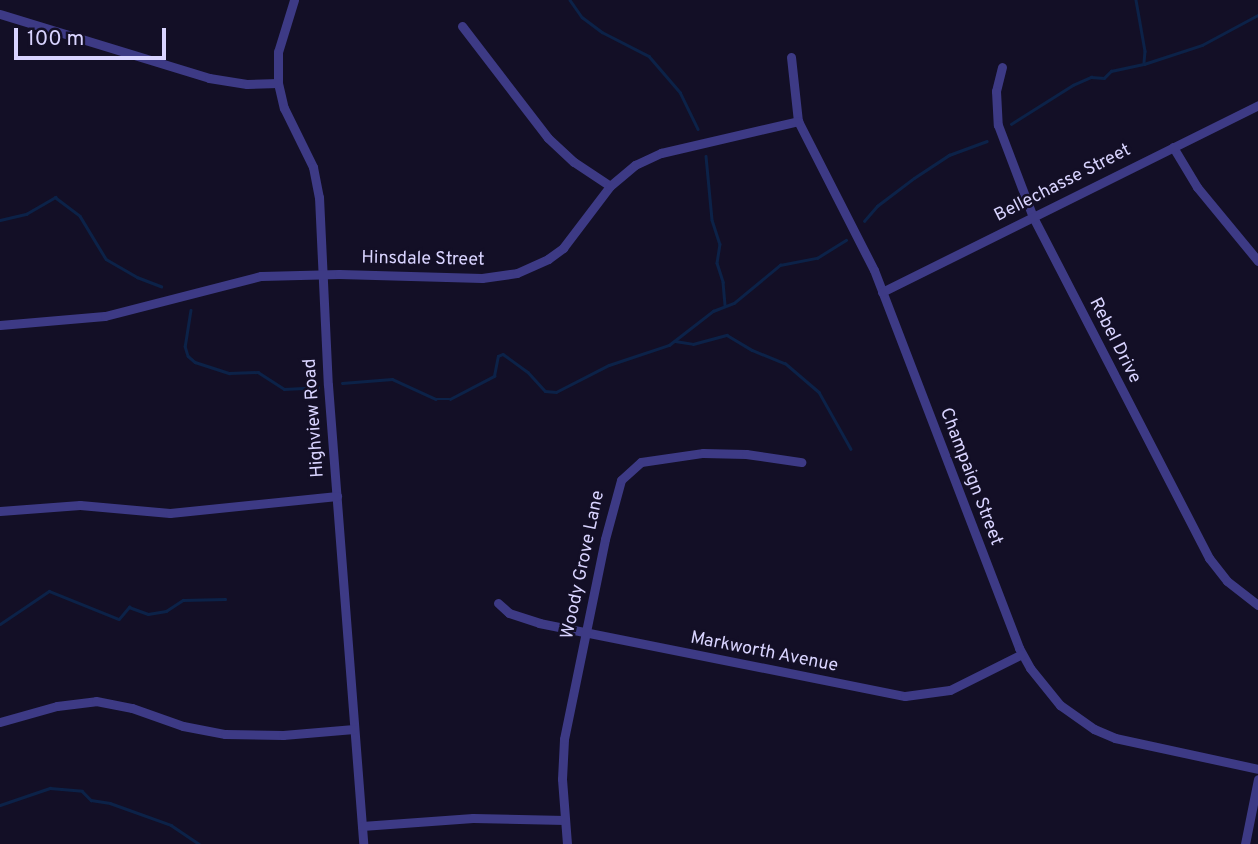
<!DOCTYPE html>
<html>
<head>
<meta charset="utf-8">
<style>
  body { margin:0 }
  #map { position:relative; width:1258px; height:844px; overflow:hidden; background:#130f26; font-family:Overpass,sans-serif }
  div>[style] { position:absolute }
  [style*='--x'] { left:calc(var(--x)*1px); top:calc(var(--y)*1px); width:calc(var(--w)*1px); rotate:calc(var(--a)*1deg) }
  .stream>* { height:2.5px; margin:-1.25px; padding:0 1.25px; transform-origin:1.25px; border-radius:1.25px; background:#0c2248 }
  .street>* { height:9px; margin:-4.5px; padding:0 4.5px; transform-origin:4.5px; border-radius:4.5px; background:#3d3a85 }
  span { translate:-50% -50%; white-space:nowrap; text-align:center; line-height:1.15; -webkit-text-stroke:5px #130f26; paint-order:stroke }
  .street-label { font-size:18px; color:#d9d4ff }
  .scale { position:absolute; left:14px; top:28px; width:152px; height:32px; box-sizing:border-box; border:4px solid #d9d4ff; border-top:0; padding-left:9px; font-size:21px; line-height:24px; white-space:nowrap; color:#d9d4ff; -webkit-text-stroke:5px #130f26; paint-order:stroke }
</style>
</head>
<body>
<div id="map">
  <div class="stream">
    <i style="--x:570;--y:0;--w:21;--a:55"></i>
    <i style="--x:582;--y:17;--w:25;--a:37"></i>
    <i style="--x:602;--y:32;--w:53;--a:27.1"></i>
    <i style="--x:649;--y:56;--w:48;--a:49.3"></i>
    <i style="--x:680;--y:92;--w:41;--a:64.1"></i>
    <i style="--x:1136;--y:0;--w:52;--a:80"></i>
    <i style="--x:1145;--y:51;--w:11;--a:95"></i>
    <i style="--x:1011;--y:124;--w:73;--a:-32.2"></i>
    <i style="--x:1073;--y:85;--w:20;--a:-24"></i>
    <i style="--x:1091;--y:77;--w:13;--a:4"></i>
    <i style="--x:1104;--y:78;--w:10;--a:-45"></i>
    <i style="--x:1111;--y:71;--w:34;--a:-12"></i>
    <i style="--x:1144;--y:64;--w:61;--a:-18.1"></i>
    <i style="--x:1202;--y:45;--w:64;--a:-28.2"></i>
    <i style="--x:706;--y:156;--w:64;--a:84.6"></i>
    <i style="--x:712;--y:220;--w:25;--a:72"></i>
    <i style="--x:720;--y:244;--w:19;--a:99"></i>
    <i style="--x:717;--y:263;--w:20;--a:72"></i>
    <i style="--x:723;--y:282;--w:24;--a:85"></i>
    <i style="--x:0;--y:220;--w:27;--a:-13"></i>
    <i style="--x:26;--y:214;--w:34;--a:-30"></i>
    <i style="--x:55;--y:197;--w:31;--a:37"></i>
    <i style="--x:80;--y:216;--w:50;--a:58.8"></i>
    <i style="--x:106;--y:259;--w:36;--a:30"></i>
    <i style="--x:137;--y:277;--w:26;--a:21"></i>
    <i style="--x:864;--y:221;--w:20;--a:-49"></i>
    <i style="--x:877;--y:206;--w:46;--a:-37.1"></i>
    <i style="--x:914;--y:178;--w:42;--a:-33.3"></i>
    <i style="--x:949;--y:155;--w:40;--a:-20.2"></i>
    <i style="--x:191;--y:310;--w:36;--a:99"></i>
    <i style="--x:185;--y:346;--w:10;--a:73"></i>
    <i style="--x:188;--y:356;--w:9;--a:41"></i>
    <i style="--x:195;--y:362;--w:36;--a:18"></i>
    <i style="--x:229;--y:373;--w:29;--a:-2"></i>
    <i style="--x:258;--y:372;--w:31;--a:33"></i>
    <i style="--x:284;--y:389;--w:34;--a:-3"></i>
    <i style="--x:675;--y:341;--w:18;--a:9"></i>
    <i style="--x:693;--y:344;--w:35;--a:-15"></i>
    <i style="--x:727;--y:335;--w:29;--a:31"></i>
    <i style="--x:752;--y:350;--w:35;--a:22"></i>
    <i style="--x:785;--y:363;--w:45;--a:40.5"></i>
    <i style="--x:819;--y:392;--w:65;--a:60.7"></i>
    <i style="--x:342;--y:383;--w:50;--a:-4.6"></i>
    <i style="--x:392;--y:379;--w:48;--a:24.4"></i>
    <i style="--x:436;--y:399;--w:14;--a:0"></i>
    <i style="--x:450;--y:399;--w:50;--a:-27.6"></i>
    <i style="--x:494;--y:376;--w:20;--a:-79"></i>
    <i style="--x:498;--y:356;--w:5;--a:-22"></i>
    <i style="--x:503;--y:354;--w:31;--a:36"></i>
    <i style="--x:528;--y:372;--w:25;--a:48"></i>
    <i style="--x:545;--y:391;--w:11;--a:5"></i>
    <i style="--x:556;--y:392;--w:59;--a:-27"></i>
    <i style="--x:609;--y:365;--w:63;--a:-18.4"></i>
    <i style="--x:669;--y:345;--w:56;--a:-37.7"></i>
    <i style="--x:713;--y:311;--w:22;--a:-21"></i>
    <i style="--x:734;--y:303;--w:60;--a:-39.6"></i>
    <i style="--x:780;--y:265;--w:38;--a:-11"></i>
    <i style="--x:817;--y:258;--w:34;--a:-32"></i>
    <i style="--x:0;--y:624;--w:59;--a:-34"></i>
    <i style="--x:49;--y:591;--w:75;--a:21.8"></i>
    <i style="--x:119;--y:619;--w:16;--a:-50"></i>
    <i style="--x:129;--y:607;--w:20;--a:20"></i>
    <i style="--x:148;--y:614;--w:18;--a:-9"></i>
    <i style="--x:166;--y:611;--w:20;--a:-33"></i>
    <i style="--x:183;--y:600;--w:42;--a:-1.4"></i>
    <i style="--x:0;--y:805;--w:53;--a:-18.8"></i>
    <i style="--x:50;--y:788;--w:32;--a:5"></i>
    <i style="--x:82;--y:791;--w:13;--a:45"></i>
    <i style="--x:91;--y:800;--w:19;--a:9"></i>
    <i style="--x:110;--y:803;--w:65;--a:19.8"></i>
    <i style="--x:171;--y:825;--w:34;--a:34"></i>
  </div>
  <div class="street">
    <i style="--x:294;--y:0;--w:54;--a:107.1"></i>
    <i style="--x:278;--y:52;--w:31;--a:90"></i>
    <i style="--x:278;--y:83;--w:26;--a:77"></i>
    <i style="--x:284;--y:108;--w:66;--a:63.8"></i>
    <i style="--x:313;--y:167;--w:31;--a:79"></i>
    <i style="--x:319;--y:197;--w:188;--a:87.3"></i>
    <i style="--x:328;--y:385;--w:460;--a:85.6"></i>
    <i style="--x:0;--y:14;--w:219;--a:17"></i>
    <i style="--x:209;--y:78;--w:38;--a:9"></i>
    <i style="--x:247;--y:84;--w:31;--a:-2"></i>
    <i style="--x:462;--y:26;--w:141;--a:52.5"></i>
    <i style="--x:548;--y:138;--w:35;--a:43"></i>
    <i style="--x:574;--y:162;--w:43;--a:33.7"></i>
    <i style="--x:791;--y:57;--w:64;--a:83.8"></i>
    <i style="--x:798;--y:121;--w:167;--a:63"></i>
    <i style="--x:874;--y:270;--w:405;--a:69"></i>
    <i style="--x:1019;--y:648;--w:23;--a:61"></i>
    <i style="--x:1030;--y:668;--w:48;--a:51"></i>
    <i style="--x:1060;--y:705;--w:42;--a:35.2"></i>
    <i style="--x:1094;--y:729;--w:23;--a:23"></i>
    <i style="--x:1115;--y:738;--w:146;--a:12.2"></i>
    <i style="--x:1002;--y:67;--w:25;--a:104"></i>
    <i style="--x:996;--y:91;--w:34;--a:87"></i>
    <i style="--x:998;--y:125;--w:98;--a:69.2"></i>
    <i style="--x:1033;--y:217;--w:384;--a:62.7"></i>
    <i style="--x:1209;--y:558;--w:29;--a:52"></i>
    <i style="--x:1227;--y:581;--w:39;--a:38"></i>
    <i style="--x:1173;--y:147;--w:47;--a:59"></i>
    <i style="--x:1197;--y:187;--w:96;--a:50.5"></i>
    <i style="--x:882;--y:292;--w:420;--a:-26.4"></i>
    <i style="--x:0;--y:325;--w:105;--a:-4.9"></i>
    <i style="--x:105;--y:316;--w:161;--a:-14.4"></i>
    <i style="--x:261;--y:276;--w:78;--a:-1.5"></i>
    <i style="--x:339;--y:274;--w:143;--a:1.6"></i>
    <i style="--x:482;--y:278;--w:35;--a:-8"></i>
    <i style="--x:517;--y:273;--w:34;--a:-24"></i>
    <i style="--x:548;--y:259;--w:19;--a:-36"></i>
    <i style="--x:563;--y:248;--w:78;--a:-52.8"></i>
    <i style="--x:610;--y:186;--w:33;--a:-40"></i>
    <i style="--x:635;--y:165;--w:29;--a:-25"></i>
    <i style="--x:661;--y:153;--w:141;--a:-13.1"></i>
    <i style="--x:0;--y:511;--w:80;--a:-4.3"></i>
    <i style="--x:80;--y:505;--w:90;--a:5.1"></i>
    <i style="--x:170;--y:513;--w:168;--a:-5.8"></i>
    <i style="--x:498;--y:603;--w:15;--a:42"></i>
    <i style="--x:509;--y:613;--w:32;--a:18"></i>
    <i style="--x:539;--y:623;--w:373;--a:11.3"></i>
    <i style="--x:905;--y:696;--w:45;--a:-7.6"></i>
    <i style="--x:950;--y:690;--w:80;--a:-26.6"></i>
    <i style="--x:0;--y:722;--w:59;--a:-15.7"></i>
    <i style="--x:57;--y:706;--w:39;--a:-7"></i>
    <i style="--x:96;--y:701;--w:37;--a:11"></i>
    <i style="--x:132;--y:708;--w:54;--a:19.4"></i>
    <i style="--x:183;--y:726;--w:43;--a:10.8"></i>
    <i style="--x:225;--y:734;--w:58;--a:1"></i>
    <i style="--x:283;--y:735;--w:71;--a:-4.8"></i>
    <i style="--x:362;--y:826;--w:111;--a:-4.1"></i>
    <i style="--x:473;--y:818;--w:92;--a:1.2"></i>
    <i style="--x:567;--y:844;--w:65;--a:-94.4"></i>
    <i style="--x:562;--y:779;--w:40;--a:-87.1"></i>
    <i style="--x:564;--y:739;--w:204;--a:-78.4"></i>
    <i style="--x:605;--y:539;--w:61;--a:-74.8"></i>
    <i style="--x:621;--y:480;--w:27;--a:-42"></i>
    <i style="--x:641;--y:462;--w:63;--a:-8.3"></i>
    <i style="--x:703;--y:453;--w:43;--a:1.3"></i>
    <i style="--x:746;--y:454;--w:56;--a:8.3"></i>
    <i style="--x:1245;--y:844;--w:66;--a:-78.7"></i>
  </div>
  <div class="street-label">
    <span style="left:1063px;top:184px;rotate:-27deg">Bellechasse Street</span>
    <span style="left:423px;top:260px;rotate:1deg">Hinsdale Street</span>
    <span style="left:1114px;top:341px;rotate:63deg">Rebel Drive</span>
    <span style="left:315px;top:418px;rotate:-94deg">Highview Road</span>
    <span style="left:970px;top:477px;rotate:69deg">Champaign Street</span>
    <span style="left:584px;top:565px;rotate:-78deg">Woody Grove Lane</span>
    <span style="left:764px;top:653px;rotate:11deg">Markworth Avenue</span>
  </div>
  <div class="scale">100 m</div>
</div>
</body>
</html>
